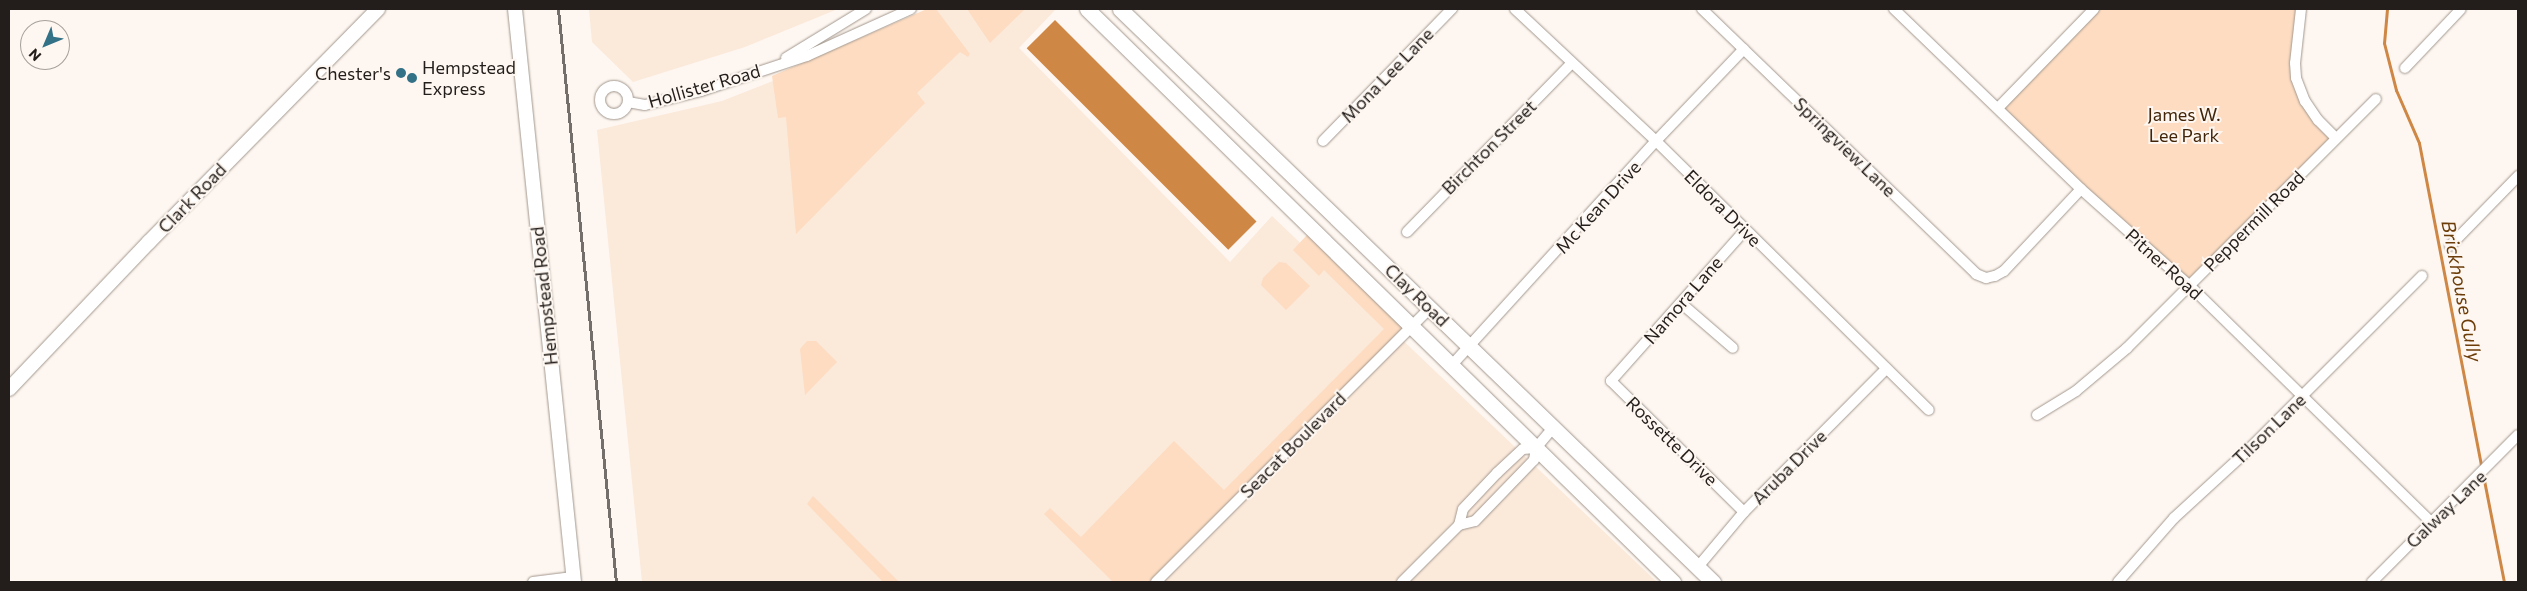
<!DOCTYPE html>
<html>
<head>
<meta charset="utf-8">
<style>
  body { margin:0 }
  #map { position:relative; width:2527px; height:591px; overflow:hidden; background:#fef7f1; font-family:Commissioner,sans-serif }
  div>[style] { position:absolute }
  [style*='--x'] { left:calc(var(--x)*1px); top:calc(var(--y)*1px); width:calc(var(--w)*1px); rotate:calc(var(--a)*1deg) }
  .built>* { inset:0; background:#fbe9da }
  .green>* { inset:0; background:#fddcc1 }
  .water>* { inset:0; background:#ce8745; transform-origin:0 0 }
  .stream>* { height:3px; margin:-1.5px; padding:0 1.5px; transform-origin:1.5px; border-radius:1.5px; background:#ce8745 }
  .roads { filter:drop-shadow(0 0 1px #a2978e) drop-shadow(0 0 1px #a2978e) }
  .street>* { height:10px; margin:-5px; padding:0 5px; transform-origin:5px; border-radius:5px; background:#fff }
  .street>.ring { margin:-5px; padding:0; box-sizing:content-box; background:none; border:10px solid #fff; border-radius:50% }
  .secondary>* { height:14px; margin:-7px; padding:0 7px; transform-origin:7px; border-radius:7px; background:#fff }
  .primary>* { height:15px; margin:-7.5px; padding:0 7.5px; transform-origin:7.5px; border-radius:7.5px; background:#fff }
  .rail>* { height:3px; margin:-1.5px; padding:0 1.5px; transform-origin:1.5px; border-radius:1.5px; background:#746f6b }
  .dots>* { width:14px; height:14px; translate:-50% -50%; box-sizing:border-box; border:2px solid #fef7f1; border-radius:50% }
  span { translate:-50% -50%; white-space:nowrap; text-align:center; line-height:1.15; -webkit-text-stroke:4px #fef7f1; paint-order:stroke }
  .poi-label { font-size:18px; color:#231e1b }
  .left { translate:0 -50%; text-align:left }
  .right { translate:-100% -50%; text-align:right }
  .street-label { font-size:18px; color:#231e1b }
  .park-label { font-size:18px; color:#422508 }
  .water-label { font-size:19px; color:#6c3d09; font-style:italic }
  .frame { position:absolute; inset:0; border:10px solid #231e1b; pointer-events:none }
  .north { position:absolute; left:20px; top:20px; width:50px; height:50px; box-sizing:border-box; background:#fef7f1; border:1px solid #a6a09b; border-radius:50%; rotate:225deg; font-size:14px; font-weight:700; line-height:20px; text-align:center; color:#231e1b }
  .north::after { content:''; display:block; margin:auto; width:18px; height:22px; background:#337187; clip-path:polygon(50% 0,100% 100%,50% 72%,0 100%) }
</style>
</head>
<body>
<div id="map">
  <div class="built">
    <i style="clip-path:polygon(589px 9px,838px 9px,745px 47px,633px 82px,592px 42px)"></i>
    <i style="clip-path:polygon(937px 9px,1056px 9px,1019px 48px,1230px 262px,1272px 216px,1657px 582px,642px 582px,597px 130px,722px 101px,860px 47px)"></i>
  </div>
  <div class="green">
    <i style="clip-path:polygon(927px 9px,936px 9px,970px 54px,968px 57px,960px 52px,917px 93px,925px 103px,796px 234px,786px 117px,778px 118px,772px 76px)"></i>
    <i style="clip-path:polygon(967px 9px,1025px 9px,990px 43px)"></i>
    <i style="clip-path:polygon(2094px 9px,2301px 9px,2295px 63px,2299px 89px,2336px 138px,2190px 286px,1998px 108px)"></i>
    <i style="clip-path:polygon(1307px 235px,1403px 328px,1149px 582px,1113px 582px,1044px 514px,1050px 508px,1081px 537px,1174px 441px,1224px 490px,1384px 329px,1324px 270px,1319px 276px,1293px 250px)"></i>
    <i style="clip-path:polygon(1279px 262px,1286px 263px,1310px 286px,1286px 310px,1261px 285px,1263px 278px)"></i>
    <i style="clip-path:polygon(807px 341px,816px 341px,837px 362px,805px 395px,800px 349px)"></i>
    <i style="clip-path:polygon(813px 496px,899px 582px,883px 582px,807px 504px)"></i>
  </div>
  <div class="water">
    <i style="left:1055px;top:20px;width:285px;height:40px;rotate:45deg"></i>
  </div>
  <div class="stream">
    <i style="--x:2387;--y:9;--w:34;--a:95"></i>
    <i style="--x:2384;--y:43;--w:49;--a:75.7"></i>
    <i style="--x:2396;--y:90;--w:58;--a:66.5"></i>
    <i style="--x:2419;--y:143;--w:332;--a:79.1"></i>
    <i style="--x:2483;--y:475;--w:109;--a:78.9"></i>
  </div>
  <div class="roads">
    <div class="street">
      <i style="--x:1515;--y:9;--w:193;--a:43.1"></i>
      <i style="--x:1656;--y:141;--w:383;--a:44.6"></i>
      <i style="--x:1702;--y:9;--w:381;--a:44"></i>
      <i style="--x:1976;--y:274;--w:11;--a:22"></i>
      <i style="--x:1986;--y:278;--w:9;--a:-13"></i>
      <i style="--x:1995;--y:276;--w:10;--a:-29"></i>
      <i style="--x:2004;--y:271;--w:112;--a:-46.8"></i>
      <i style="--x:1894;--y:9;--w:260;--a:43.9"></i>
      <i style="--x:2081;--y:189;--w:146;--a:41.7"></i>
      <i style="--x:2190;--y:286;--w:337;--a:44.4"></i>
      <i style="--x:2301;--y:9;--w:54;--a:96.3"></i>
      <i style="--x:2295;--y:63;--w:15;--a:86"></i>
      <i style="--x:2296;--y:78;--w:25;--a:69"></i>
      <i style="--x:2305;--y:101;--w:23;--a:56"></i>
      <i style="--x:2318;--y:120;--w:25;--a:45"></i>
      <i style="--x:786;--y:58;--w:94;--a:-31.5"></i>
      <i style="--x:2405;--y:68;--w:81;--a:-46.5"></i>
      <i class="ring" style="left:600px;top:86px;width:18px;height:18px"></i>
      <i style="--x:628;--y:102;--w:17;--a:10"></i>
      <i style="--x:645;--y:105;--w:58;--a:-14"></i>
      <i style="--x:701;--y:91;--w:112;--a:-18.3"></i>
      <i style="--x:807;--y:56;--w:114;--a:-24.3"></i>
      <i style="--x:1998;--y:108;--w:138;--a:-45.9"></i>
      <i style="--x:1323;--y:141;--w:185;--a:-45.7"></i>
      <i style="--x:1407;--y:232;--w:236;--a:-45.7"></i>
      <i style="--x:2450;--y:246;--w:98;--a:-45.8"></i>
      <i style="--x:1682;--y:304;--w:67;--a:40.8"></i>
      <i style="--x:1452;--y:365;--w:303;--a:-47.7"></i>
      <i style="--x:1656;--y:141;--w:127;--a:-46.3"></i>
      <i style="--x:2037;--y:415;--w:46;--a:-31.6"></i>
      <i style="--x:2076;--y:391;--w:67;--a:-40.1"></i>
      <i style="--x:2127;--y:348;--w:352;--a:-45"></i>
      <i style="--x:1744;--y:512;--w:187;--a:-135.4"></i>
      <i style="--x:1611;--y:381;--w:202;--a:-48.4"></i>
      <i style="--x:1459;--y:525;--w:16;--a:-76"></i>
      <i style="--x:1463;--y:509;--w:50;--a:-46.6"></i>
      <i style="--x:1497;--y:473;--w:35;--a:-43"></i>
      <i style="--x:1523;--y:449;--w:13;--a:-4"></i>
      <i style="--x:1697;--y:568;--w:73;--a:-50"></i>
      <i style="--x:1744;--y:512;--w:202;--a:-45.2"></i>
      <i style="--x:533;--y:582;--w:40;--a:-7.1"></i>
      <i style="--x:1156;--y:582;--w:387;--a:-45"></i>
      <i style="--x:1402;--y:582;--w:81;--a:-45"></i>
      <i style="--x:1459;--y:525;--w:16;--a:-14"></i>
      <i style="--x:1475;--y:521;--w:85;--a:-46"></i>
      <i style="--x:1534;--y:460;--w:12;--a:-81"></i>
      <i style="--x:1536;--y:448;--w:25;--a:-50"></i>
      <i style="--x:2118;--y:582;--w:85;--a:-48.8"></i>
      <i style="--x:2174;--y:518;--w:98;--a:-42.5"></i>
      <i style="--x:2246;--y:452;--w:249;--a:-45"></i>
      <i style="--x:2372;--y:582;--w:207;--a:-45.2"></i>
    </div>
    <div class="secondary">
      <i style="--x:515;--y:9;--w:576;--a:84.12"></i>
      <i style="--x:9;--y:389;--w:203;--a:-46.4"></i>
      <i style="--x:149;--y:242;--w:327;--a:-45.5"></i>
    </div>
    <div class="primary">
      <i style="--x:1087;--y:9;--w:820;--a:44.36"></i>
      <i style="--x:1120;--y:9;--w:825;--a:44.02"></i>
    </div>
  </div>
  <div class="rail">
    <i style="--x:558;--y:9;--w:576;--a:84.22"></i>
  </div>
  <div class="dots">
    <i style="left:401px;top:73px;background:#337187"></i>
    <i style="left:412px;top:78px;background:#337187"></i>
  </div>
  <div class="poi-label">
    <span class="left" style="left:422px;top:78px">Hempstead<br>Express</span>
    <span class="right" style="left:391px;top:73px">Chester's</span>
  </div>
  <div class="street-label">
    <span style="left:1387px;top:75px;rotate:-46deg">Mona Lee Lane</span>
    <span style="left:704px;top:86px;rotate:-16deg">Hollister Road</span>
    <span style="left:1489px;top:147px;rotate:-45deg">Birchton Street</span>
    <span style="left:1845px;top:147px;rotate:44deg">Springview Lane</span>
    <span style="left:192px;top:198px;rotate:-46deg">Clark Road</span>
    <span style="left:1598px;top:207px;rotate:-48deg">Mc Kean Drive</span>
    <span style="left:1723px;top:208px;rotate:45deg">Eldora Drive</span>
    <span style="left:2254px;top:221px;rotate:-45deg">Peppermill Road</span>
    <span style="left:2164px;top:264px;rotate:42deg">Pitner Road</span>
    <span style="left:1417px;top:295px;rotate:44deg">Clay Road</span>
    <span style="left:544px;top:296px;rotate:-96deg">Hempstead Road</span>
    <span style="left:1683px;top:300px;rotate:-49deg">Namora Lane</span>
    <span style="left:2269px;top:429px;rotate:-44deg">Tilson Lane</span>
    <span style="left:1672px;top:441px;rotate:44deg">Rossette Drive</span>
    <span style="left:1293px;top:445px;rotate:-45deg">Seacat Boulevard</span>
    <span style="left:1789px;top:467px;rotate:-45deg">Aruba Drive</span>
    <span style="left:2446px;top:509px;rotate:-44deg">Galway Lane</span>
  </div>
  <div class="park-label">
    <span style="left:2184px;top:125px">James W.<br>Lee Park</span>
  </div>
  <div class="water-label">
    <span style="left:2462px;top:291px;rotate:79deg">Brickhouse Gully</span>
  </div>
  <div class="frame"></div>
  <div class="north">N</div>
</div>
</body>
</html>
